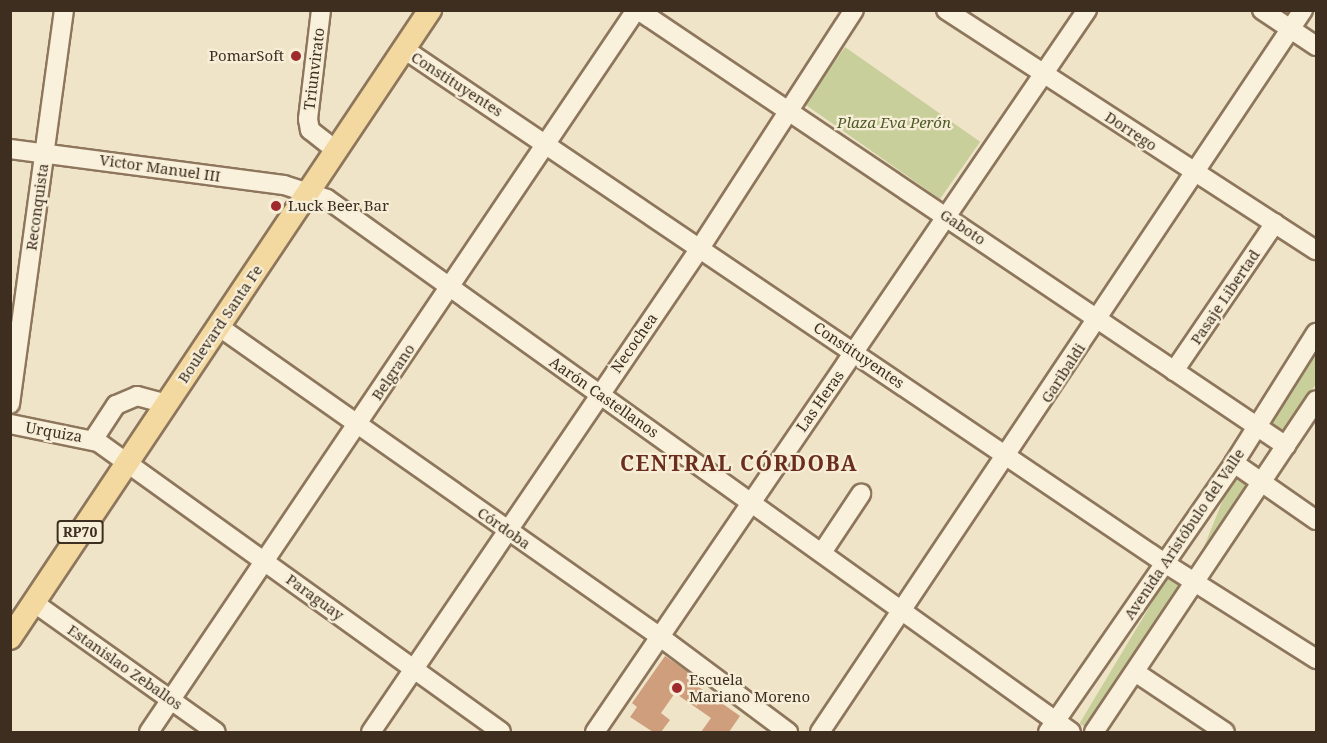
<!DOCTYPE html>
<html>
<head>
<meta charset="utf-8">
<style>
  body { margin:0 }
  #map { position:relative; width:1327px; height:743px; overflow:hidden; background:#f0e4c8; font-family:"Noto Serif",serif }
  div>[style] { position:absolute }
  .green>* { inset:0; background:#c9cf9b; transform-origin:0 0 }
  .building>* { inset:0; background:#cf9f7d }
  .roads { filter:drop-shadow(2px 0 #8d765c) drop-shadow(-2px 0 #8d765c) drop-shadow(0 2px #8d765c) drop-shadow(0 -2px #8d765c) }
  .minor>* { height:18px; margin:-9px; padding:0 9px; transform-origin:9px; border-radius:9px; background:#faf1dc }
  .major>* { height:22px; margin:-11px; padding:0 11px; transform-origin:11px; border-radius:11px; background:#f3d9a0 }
  .dots>* { width:16px; height:16px; translate:-50% -50%; box-sizing:border-box; border:3px solid #f7eed8; border-radius:50% }
  span { translate:-50% -50%; white-space:nowrap; text-align:center; line-height:1.15; -webkit-text-stroke:4.5px #f7eed8; paint-order:stroke }
  .shield-label span { padding:2px 4px; background:#f7eed8; border:2px solid; border-radius:4px; -webkit-text-stroke-width:0 }
  .shield-label { font-size:14px; color:#3d2e20; font-weight:700 }
  .poi-label { font-size:15px; color:#3d2e20 }
  .right { translate:-100% -50%; text-align:right }
  .left { translate:0 -50%; text-align:left }
  .street-label { font-size:15px; color:#3d2e20 }
  .park-label { font-size:15px; color:#4d5a26; font-style:italic }
  .district-label { font-size:21px; color:#6b2e1e; font-weight:700; letter-spacing:1.5px }
  .frame { position:absolute; inset:0; border:12px solid #3d2e20; pointer-events:none }
</style>
</head>
<body>
<div id="map">
  <div class="green">
    <div style="left:845px;top:47px;width:165px;height:70px;rotate:35deg"></div>
    <div style="clip-path:polygon(1316px 353px,1316px 384px,1279px 438px,1265px 427px)"></div>
    <div style="left:1233px;top:475px;width:18px;height:98px;rotate:22deg"></div>
    <div style="left:1168px;top:576px;width:17px;height:172px;rotate:31deg"></div>
  </div>
  <div class="building">
    <div style="clip-path:polygon(665px 656px,690px 673px,686px 678px,740px 716px,729px 732px,701px 732px,711px 718px,675px 693px,661px 713px,670px 720px,661px 732px,653px 732px,630px 717px,637px 707px,632px 703px)"></div>
  </div>
  <div class="roads">
    <div class="minor">
      <div style="left:321px;top:10px;width:110px;rotate:96.8deg"></div>
      <div style="left:308px;top:119px;width:11px;rotate:80deg"></div>
      <div style="left:310px;top:130px;width:33px;rotate:38deg"></div>
      <div style="left:638px;top:10px;width:781px;rotate:33.93deg"></div>
      <div style="left:946px;top:10px;width:441px;rotate:33deg"></div>
      <div style="left:1262px;top:10px;width:65px;rotate:33.7deg"></div>
      <div style="left:404px;top:49px;width:920px;rotate:34.05deg"></div>
      <div style="left:1166px;top:564px;width:178px;rotate:32.3deg"></div>
      <div style="left:10px;top:149px;width:276px;rotate:7.5deg"></div>
      <div style="left:284px;top:185px;width:45px;rotate:18deg"></div>
      <div style="left:327px;top:199px;width:915px;rotate:35.62deg"></div>
      <div style="left:218px;top:326px;width:539px;rotate:35.11deg"></div>
      <div style="left:659px;top:636px;width:161px;rotate:36.7deg"></div>
      <div style="left:1174px;top:371px;width:179px;rotate:-55.7deg"></div>
      <div style="left:10px;top:404px;width:398px;rotate:-82.2deg"></div>
      <div style="left:10px;top:424px;width:90px;rotate:11.6deg"></div>
      <div style="left:98px;top:442px;width:496px;rotate:35.7deg"></div>
      <div style="left:93px;top:440px;width:42px;rotate:-56.7deg"></div>
      <div style="left:116px;top:405px;width:23px;rotate:-23deg"></div>
      <div style="left:137px;top:396px;width:31px;rotate:15deg"></div>
      <div style="left:1234px;top:463px;width:100px;rotate:34.8deg"></div>
      <div style="left:823px;top:551px;width:69px;rotate:-56.3deg"></div>
      <div style="left:33px;top:602px;width:224px;rotate:35.4deg"></div>
      <div style="left:1135px;top:672px;width:108px;rotate:33.7deg"></div>
      <div style="left:149px;top:732px;width:871px;rotate:-56deg"></div>
      <div style="left:371px;top:732px;width:585px;rotate:-55.79deg"></div>
      <div style="left:700px;top:248px;width:283px;rotate:-57.1deg"></div>
      <div style="left:595px;top:732px;width:874px;rotate:-55.73deg"></div>
      <div style="left:820px;top:732px;width:869px;rotate:-56.22deg"></div>
      <div style="left:1048px;top:732px;width:327px;rotate:-55.3deg"></div>
      <div style="left:1234px;top:463px;width:154px;rotate:-57.8deg"></div>
      <div style="left:1094px;top:732px;width:399px;rotate:-56.2deg"></div>
    </div>
    <div class="major">
      <div style="left:10px;top:638px;width:756px;rotate:-56.23deg"></div>
    </div>
  </div>
  <div class="dots">
    <div style="left:296px;top:56px;background:#9e2a2b"></div>
    <div style="left:276px;top:206px;background:#9e2a2b"></div>
    <div style="left:677px;top:688px;background:#9e2a2b"></div>
  </div>
  <div class="shield-label">
    <span style="left:80px;top:532px">RP70</span>
  </div>
  <div class="poi-label">
    <span class="right" style="left:284px;top:56px">PomarSoft</span>
    <span class="left" style="left:288px;top:206px">Luck Beer Bar</span>
    <span class="left" style="left:689px;top:688px">Escuela<br>Mariano Moreno</span>
  </div>
  <div class="street-label">
    <span style="left:314px;top:69px;rotate:-83deg">Triunvirato</span>
    <span style="left:457px;top:84px;rotate:33deg">Constituyentes</span>
    <span style="left:1131px;top:131px;rotate:33deg">Dorrego</span>
    <span style="left:160px;top:168px;rotate:8deg">Victor Manuel III</span>
    <span style="left:37px;top:207px;rotate:-82deg">Reconquista</span>
    <span style="left:963px;top:227px;rotate:34deg">Gaboto</span>
    <span style="left:1225px;top:297px;rotate:-56deg">Pasaje Libertad</span>
    <span style="left:220px;top:324px;rotate:-56deg">Boulevard Santa Fe</span>
    <span style="left:634px;top:343px;rotate:-55deg">Necochea</span>
    <span style="left:859px;top:355px;rotate:34deg">Constituyentes</span>
    <span style="left:393px;top:372px;rotate:-56deg">Belgrano</span>
    <span style="left:1063px;top:373px;rotate:-57deg">Garibaldi</span>
    <span style="left:604px;top:397px;rotate:35deg">Aarón Castellanos</span>
    <span style="left:820px;top:401px;rotate:-55deg">Las Heras</span>
    <span style="left:54px;top:432px;rotate:10deg">Urquiza</span>
    <span style="left:504px;top:528px;rotate:35deg">Córdoba</span>
    <span style="left:1184px;top:534px;rotate:-56deg">Avenida Aristóbulo del Valle</span>
    <span style="left:315px;top:597px;rotate:36deg">Paraguay</span>
    <span style="left:125px;top:667px;rotate:35deg">Estanislao Zeballos</span>
  </div>
  <div class="park-label">
    <span style="left:894px;top:123px">Plaza Eva Perón</span>
  </div>
  <div class="district-label">
    <span style="left:739px;top:463px">CENTRAL CÓRDOBA</span>
  </div>
  <div class="frame"></div>
</div>
</body>
</html>
